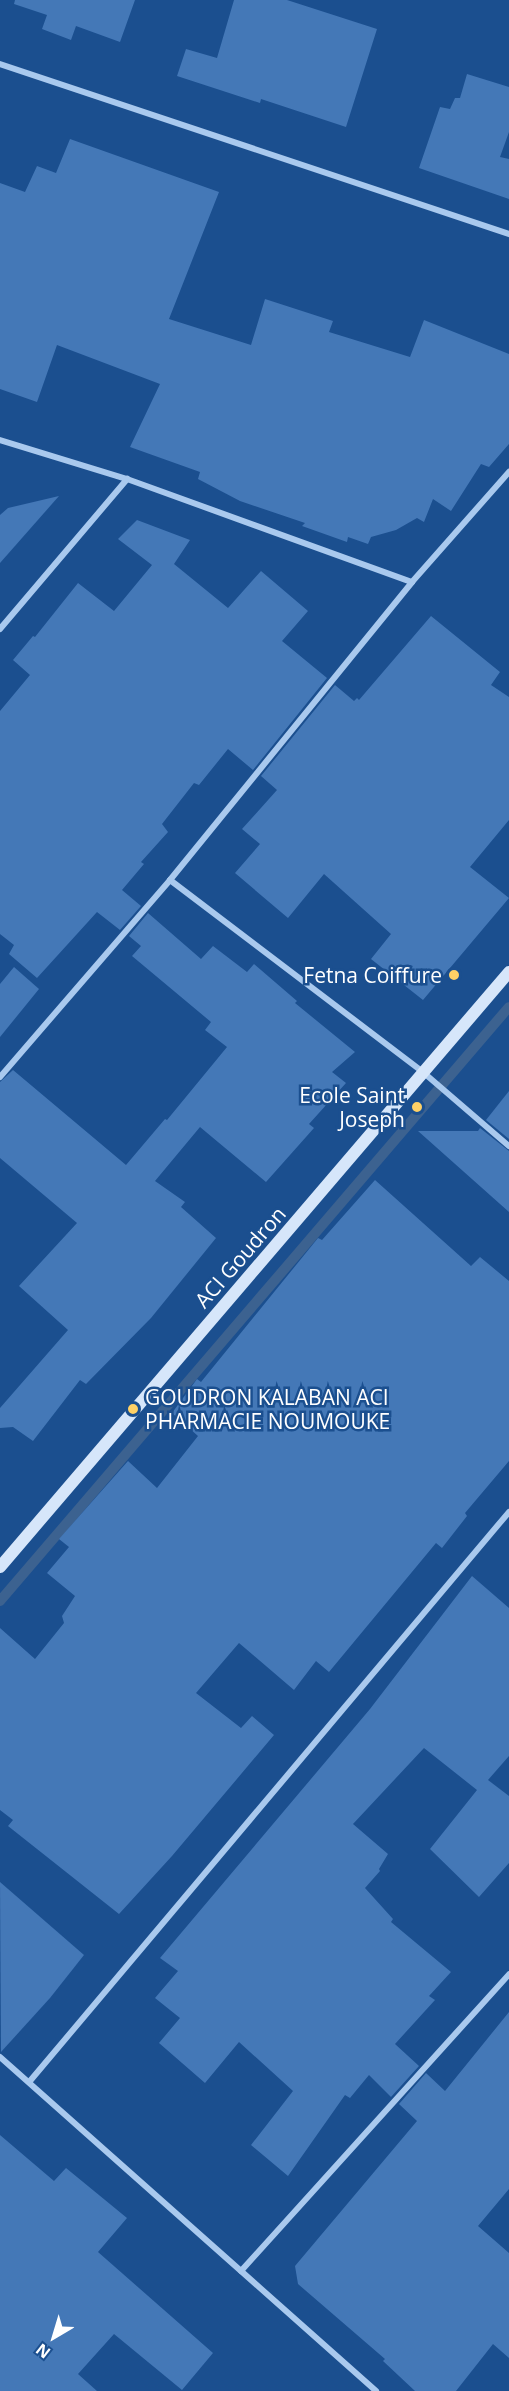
<!DOCTYPE html>
<html>
<head>
<meta charset="utf-8">
<style>
  body { margin:0 }
  #map { position:relative; width:509px; height:2391px; overflow:hidden; background:#1b4f8f; font-family:"Open Sans",sans-serif }
  div>[style] { position:absolute }
  .stream>* { height:10px; margin:-5px; padding:0 5px; transform-origin:5px; border-radius:5px; background:#3c6290 }
  .building>* { inset:0; background:#4478b7 }
  .street>* { height:6px; margin:-3px; padding:0 3px; transform-origin:3px; border-radius:3px; background:#a9c9ee }
  .secondary>* { height:12px; margin:-6px; padding:0 6px; transform-origin:6px; border-radius:6px; background:#d6e6fa }
  .dots>* { width:16px; height:16px; translate:-50% -50%; box-sizing:border-box; border:3px solid #1b4f8f; border-radius:50% }
  span { translate:-50% -50%; white-space:nowrap; text-align:center; line-height:1.15; -webkit-text-stroke:5px #1b4f8f; paint-order:stroke }
  .poi-label { font-size:21px; color:#fff }
  .right { translate:-100% -50%; text-align:right }
  .left { translate:0 -50%; text-align:left }
  .street-label { font-size:21px; color:#fff }
  .north { position:absolute; left:24px; top:2307px; width:60px; height:60px; -webkit-text-stroke:4px #1b4f8f; paint-order:stroke; rotate:218deg; font-size:16px; font-weight:700; line-height:24px; text-align:center; color:#fff }
  .north::after { content:''; display:block; margin:auto; width:21px; height:27px; background:#fff; clip-path:polygon(50% 0,100% 100%,50% 72%,0 100%) }
</style>
</head>
<body>
<div id="map">
  <div class="stream">
    <div style="left:0;top:1601px;width:782px;rotate:-49.41deg"></div>
  </div>
  <div class="building">
    <div style="clip-path:polygon(15px 0,135px 0,120px 42px,76px 26px,71px 40px,42px 29px,47px 15px,14px 4px)"></div>
    <div style="clip-path:polygon(234px 0,287px 0,377px 29px,346px 127px,261px 99px,260px 103px,177px 76px,186px 49px,217px 58px)"></div>
    <div style="clip-path:polygon(467px 74px,509px 87px,509px 132px,500px 157px,509px 159px,509px 199px,419px 168px,440px 107px,450px 109px,455px 98px,460px 98px)"></div>
    <div style="clip-path:polygon(70px 139px,219px 192px,169px 319px,251px 345px,265px 299px,333px 321px,329px 332px,410px 357px,424px 320px,509px 354px,509px 444px,489px 467px,481px 464px,451px 511px,433px 499px,424px 522px,417px 518px,396px 530px,371px 537px,368px 544px,348px 537px,347px 542px,302px 526px,305px 523px,240px 501px,198px 479px,200px 472px,130px 447px,160px 384px,57px 345px,37px 402px,0 389px,0 183px,25px 192px,37px 166px,56px 173px)"></div>
    <div style="clip-path:polygon(59px 496px,0 563px,0 515px,8px 508px)"></div>
    <div style="clip-path:polygon(137px 520px,190px 540px,174px 564px,228px 608px,261px 571px,308px 611px,282px 641px,327px 678px,253px 770px,228px 749px,199px 785px,194px 783px,162px 824px,168px 832px,141px 862px,144px 864px,122px 890px,141px 906px,120px 930px,97px 912px,37px 978px,9px 954px,14px 945px,0 934px,0 711px,30px 675px,13px 660px,33px 636px,35px 637px,78px 583px,114px 611px,152px 565px,118px 539px)"></div>
    <div style="clip-path:polygon(431px 616px,500px 672px,491px 685px,509px 697px,509px 820px,470px 867px,509px 898px,423px 1000px,371px 959px,391px 934px,324px 874px,288px 918px,235px 873px,260px 844px,242px 829px,277px 790px,261px 776px,335px 685px,354px 701px,357px 698px,359px 700px)"></div>
    <div style="clip-path:polygon(148px 913px,201px 959px,213px 946px,247px 972px,254px 964px,297px 1001px,295px 1003px,355px 1052px,332px 1072px,346px 1083px,309px 1124px,314px 1128px,266px 1182px,200px 1127px,155px 1181px,185px 1202px,181px 1207px,216px 1238px,151px 1318px,86px 1384px,80px 1380px,33px 1441px,13px 1427px,0 1428px,0 1408px,68px 1330px,19px 1286px,77px 1223px,0 1158px,0 1082px,13px 1070px,126px 1165px,165px 1119px,167px 1120px,227px 1047px,205px 1030px,211px 1022px,132px 956px,141px 946px,129px 936px)"></div>
    <div style="clip-path:polygon(14px 967px,39px 989px,0 1037px,0 984px)"></div>
    <div style="clip-path:polygon(509px 1091px,509px 1139px,486px 1120px)"></div>
    <div style="clip-path:polygon(480px 1128px,509px 1151px,509px 1212px,418px 1131px,478px 1131px)"></div>
    <div style="clip-path:polygon(375px 1180px,471px 1266px,480px 1257px,509px 1281px,509px 1461px,465px 1513px,467px 1516px,442px 1548px,436px 1543px,329px 1672px,316px 1661px,294px 1690px,239px 1643px,196px 1693px,241px 1728px,252px 1716px,274px 1735px,172px 1856px,119px 1914px,8px 1826px,13px 1820px,0 1810px,0 1628px,35px 1659px,64px 1623px,62px 1616px,75px 1596px,47px 1573px,69px 1547px,59px 1539px,128px 1461px,157px 1488px,198px 1436px,172px 1413px,197px 1379px,201px 1382px,318px 1238px,322px 1240px)"></div>
    <div style="clip-path:polygon(472px 1576px,509px 1608px,509px 1756px,488px 1780px,509px 1796px,509px 1863px,479px 1897px,430px 1849px,477px 1790px,424px 1748px,353px 1824px,388px 1854px,379px 1869px,380px 1871px,365px 1888px,393px 1919px,391px 1922px,451px 1972px,429px 1996px,435px 2000px,395px 2044px,419px 2066px,391px 2097px,369px 2075px,350px 2098px,345px 2095px,288px 2176px,251px 2145px,293px 2091px,239px 2042px,205px 2083px,159px 2043px,180px 2018px,155px 1998px,178px 1971px,160px 1958px,370px 1709px)"></div>
    <div style="clip-path:polygon(0 1882px,84px 1955px,50px 1998px,1px 2052px)"></div>
    <div style="clip-path:polygon(509px 2012px,509px 2189px,478px 2226px,509px 2253px,509px 2358px,493px 2344px,456px 2391px,415px 2391px,383px 2361px,385px 2359px,298px 2284px,295px 2266px,417px 2121px,399px 2104px,426px 2073px,445px 2091px)"></div>
    <div style="clip-path:polygon(0 2135px,54px 2181px,66px 2168px,127px 2218px,98px 2252px,213px 2353px,182px 2390px,114px 2334px,78px 2374px,97px 2391px,0 2391px)"></div>
  </div>
  <div class="street">
    <div style="left:0;top:64px;width:537px;rotate:18.47deg"></div>
    <div style="left:0;top:440px;width:133px;rotate:17.1deg"></div>
    <div style="left:127px;top:479px;width:303px;rotate:19.9deg"></div>
    <div style="left:0;top:629px;width:197px;rotate:-49.7deg"></div>
    <div style="left:170px;top:880px;width:319px;rotate:37.2deg"></div>
    <div style="left:424px;top:1073px;width:112px;rotate:40.7deg"></div>
    <div style="left:0;top:1077px;width:260px;rotate:-49.2deg"></div>
    <div style="left:170px;top:880px;width:384px;rotate:-50.9deg"></div>
    <div style="left:412px;top:582px;width:147px;rotate:-48.6deg"></div>
    <div style="left:0;top:2057px;width:503px;rotate:41.61deg"></div>
    <div style="left:30px;top:2081px;width:744px;rotate:-49.91deg"></div>
    <div style="left:241px;top:2271px;width:400px;rotate:-47.9deg"></div>
  </div>
  <div class="secondary">
    <div style="left:0;top:1567px;width:783px;rotate:-49.45deg"></div>
  </div>
  <div class="dots">
    <div style="left:454px;top:975px;background:#ffd166"></div>
    <div style="left:417px;top:1107px;background:#ffd166"></div>
    <div style="left:133px;top:1409px;background:#ffd166"></div>
  </div>
  <div class="poi-label">
    <span class="right" style="left:442px;top:975px">Fetna Coiffure</span>
    <span class="right" style="left:405px;top:1107px">Ecole Saint<br>Joseph</span>
    <span class="left" style="left:145px;top:1409px">GOUDRON KALABAN ACI<br>PHARMACIE NOUMOUKE</span>
  </div>
  <div class="street-label">
    <span style="left:240px;top:1257px;rotate:-49deg">ACI Goudron</span>
  </div>
  <div class="north">N</div>
</div>
</body>
</html>
